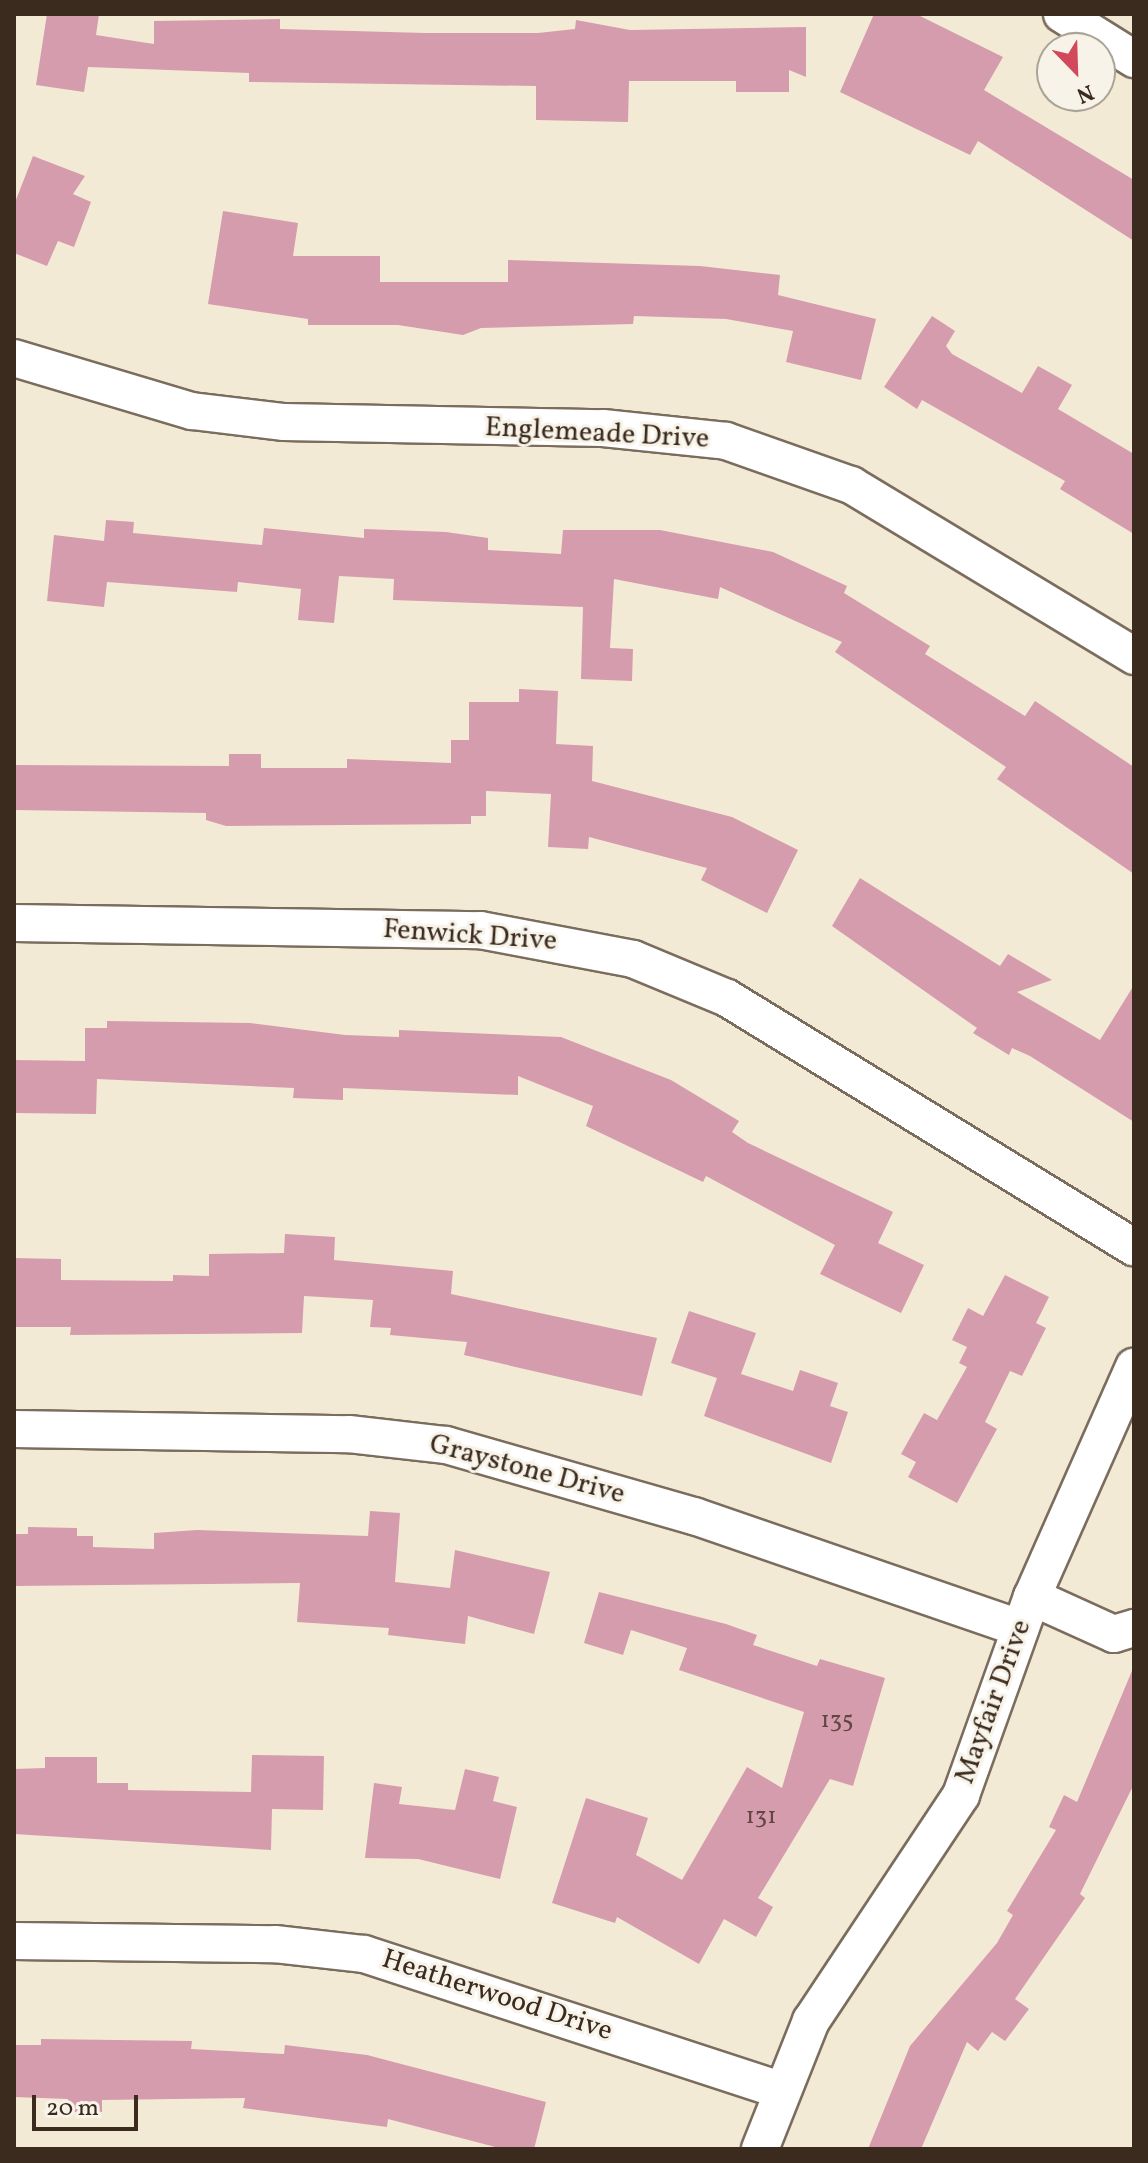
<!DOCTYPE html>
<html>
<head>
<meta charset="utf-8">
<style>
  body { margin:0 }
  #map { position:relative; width:1148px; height:2163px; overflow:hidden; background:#f3ead5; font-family:Vollkorn,serif }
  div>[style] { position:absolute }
  .building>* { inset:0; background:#d59cad }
  .roads { filter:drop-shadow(2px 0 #7b6d5e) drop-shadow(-2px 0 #7b6d5e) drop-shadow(0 2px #7b6d5e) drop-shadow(0 -2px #7b6d5e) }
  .minor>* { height:36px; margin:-18px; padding:0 18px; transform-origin:18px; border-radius:18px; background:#fff }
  span { translate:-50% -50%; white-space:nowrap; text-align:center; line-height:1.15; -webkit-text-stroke:6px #f7f3e8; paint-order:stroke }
  .number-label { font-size:24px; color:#624642 }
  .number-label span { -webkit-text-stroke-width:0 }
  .street-label { font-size:28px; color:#3b2a1e }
  .frame { position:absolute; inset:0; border:16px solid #3b2a1e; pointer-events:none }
  .north { position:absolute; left:1036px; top:32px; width:80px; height:80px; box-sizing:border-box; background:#f7f3e8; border:2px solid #aca397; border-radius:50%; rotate:157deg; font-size:22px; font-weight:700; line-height:32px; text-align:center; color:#3b2a1e }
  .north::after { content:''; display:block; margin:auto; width:28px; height:36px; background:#d1495b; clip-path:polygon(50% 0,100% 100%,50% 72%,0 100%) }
  .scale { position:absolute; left:32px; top:2095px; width:106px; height:36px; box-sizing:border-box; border:4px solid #3b2a1e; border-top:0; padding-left:10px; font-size:24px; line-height:28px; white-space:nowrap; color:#3b2a1e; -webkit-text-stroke:6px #f7f3e8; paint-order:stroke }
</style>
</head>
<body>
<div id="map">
  <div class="building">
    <div style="clip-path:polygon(47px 14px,99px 14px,96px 35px,154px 44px,154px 21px,280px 19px,280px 29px,425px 33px,538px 33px,575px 29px,576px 20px,630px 30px,806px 27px,806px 77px,789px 70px,789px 92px,736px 92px,736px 81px,629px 81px,628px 122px,536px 120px,536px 86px,249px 82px,249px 73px,88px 67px,84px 92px,36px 85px)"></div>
    <div style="clip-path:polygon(874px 14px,916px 14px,1003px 57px,984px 90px,1134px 180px,1134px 241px,978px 141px,970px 155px,840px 92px)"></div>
    <div style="clip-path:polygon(33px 156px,85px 176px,73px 194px,91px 202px,74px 247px,58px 241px,47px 266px,14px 253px,14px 205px)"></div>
    <div style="clip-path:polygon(223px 211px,298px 223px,293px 256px,380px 256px,380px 282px,508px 282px,508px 260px,700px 266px,780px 275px,778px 295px,876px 319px,861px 380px,786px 362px,793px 331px,726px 319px,634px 316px,633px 324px,481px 328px,463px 335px,398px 325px,308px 325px,308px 319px,208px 304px)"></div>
    <div style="clip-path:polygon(932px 316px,955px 331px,946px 346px,952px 354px,1022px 393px,1038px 366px,1072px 385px,1058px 409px,1134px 454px,1134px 534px,1060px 489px,1065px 481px,922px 400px,917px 409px,884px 387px)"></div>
    <div style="clip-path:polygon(106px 520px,134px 522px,133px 533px,262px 545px,264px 528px,364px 538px,364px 529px,446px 532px,488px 538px,488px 550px,561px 554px,563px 530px,660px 530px,773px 552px,847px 586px,844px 593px,930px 646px,925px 654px,1025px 716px,1035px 701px,1134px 767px,1134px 874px,997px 779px,1006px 767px,835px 652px,842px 642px,720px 587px,718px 599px,614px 579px,610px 648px,633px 649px,632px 681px,581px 679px,583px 607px,393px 600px,394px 579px,339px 576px,334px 623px,298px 620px,301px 589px,238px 582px,237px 592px,107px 582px,104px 607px,47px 601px,54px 535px,104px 541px)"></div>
    <div style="clip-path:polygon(519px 689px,558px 691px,556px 744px,593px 746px,592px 781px,732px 817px,798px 850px,767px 913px,701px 880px,707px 868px,589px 837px,588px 849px,548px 847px,551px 794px,486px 791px,486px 816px,471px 816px,471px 824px,226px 826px,206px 820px,206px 813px,14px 810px,14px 765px,229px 766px,229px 754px,261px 754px,261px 768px,347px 768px,347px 759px,451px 763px,451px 740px,469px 740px,469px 702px,519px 702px)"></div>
    <div style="clip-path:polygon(860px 878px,1000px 966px,1008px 954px,1052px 980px,1017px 992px,1100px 1040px,1134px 985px,1134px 1122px,1030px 1056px,1012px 1048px,1009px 1055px,973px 1033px,977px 1028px,832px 926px)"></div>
    <div style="clip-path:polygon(107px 1021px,250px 1023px,345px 1035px,399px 1037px,399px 1030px,561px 1037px,671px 1080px,739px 1121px,732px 1132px,748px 1143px,893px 1212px,878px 1243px,924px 1265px,901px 1313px,820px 1274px,835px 1245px,706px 1176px,703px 1182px,586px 1126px,593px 1106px,518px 1076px,518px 1095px,343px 1088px,343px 1100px,293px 1098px,294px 1088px,97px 1079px,96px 1114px,14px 1113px,14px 1060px,85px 1061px,85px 1028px,107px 1028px)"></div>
    <div style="clip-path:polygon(285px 1234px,335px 1237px,334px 1260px,453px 1271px,451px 1294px,657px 1338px,642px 1396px,464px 1355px,467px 1342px,390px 1335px,391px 1328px,370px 1327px,373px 1300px,304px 1296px,302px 1333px,70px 1335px,71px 1327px,14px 1327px,14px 1258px,61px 1259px,61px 1280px,173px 1281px,173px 1275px,209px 1276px,209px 1254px,284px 1253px)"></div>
    <div style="clip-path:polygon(1005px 1275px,1049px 1297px,1036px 1323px,1046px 1328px,1022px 1376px,1010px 1371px,985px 1422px,997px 1429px,957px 1503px,908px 1477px,916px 1462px,901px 1454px,924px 1413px,937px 1420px,967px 1367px,959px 1363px,967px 1347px,952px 1340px,968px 1308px,983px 1316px)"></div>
    <div style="clip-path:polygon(689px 1311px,756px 1333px,741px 1374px,793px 1391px,800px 1370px,838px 1383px,830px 1406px,848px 1412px,831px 1463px,704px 1416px,717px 1378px,671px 1363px)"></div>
    <div style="clip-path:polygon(370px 1511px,400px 1513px,395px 1582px,450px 1588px,455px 1550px,550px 1572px,534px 1634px,468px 1616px,465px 1644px,388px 1635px,389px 1628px,297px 1622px,300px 1583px,14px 1586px,14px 1534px,28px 1534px,28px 1527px,77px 1528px,77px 1536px,93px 1536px,93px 1547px,154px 1549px,154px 1533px,197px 1530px,368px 1536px)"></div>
    <div style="clip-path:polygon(599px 1592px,726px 1624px,757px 1635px,753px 1645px,817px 1666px,820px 1659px,885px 1678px,853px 1786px,830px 1779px,758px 1898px,773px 1907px,756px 1937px,724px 1919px,699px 1964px,617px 1917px,615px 1923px,552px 1903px,586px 1798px,648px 1818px,636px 1855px,682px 1880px,747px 1767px,782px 1788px,804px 1712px,679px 1670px,687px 1648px,631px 1630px,623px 1655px,584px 1643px)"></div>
    <div style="clip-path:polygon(1134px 1666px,1134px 1784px,1080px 1894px,1085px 1898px,1015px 1999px,1029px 2009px,1005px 2041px,992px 2032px,978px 2051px,967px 2042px,921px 2149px,868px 2149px,910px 2046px,997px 1943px,1013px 1915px,1007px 1911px,1056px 1830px,1049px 1827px,1064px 1795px,1077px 1802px)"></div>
    <div style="clip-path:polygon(252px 1755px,324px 1756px,323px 1810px,272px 1809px,271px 1850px,14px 1834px,14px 1769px,45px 1768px,45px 1757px,97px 1757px,97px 1783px,128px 1783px,128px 1790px,251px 1792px)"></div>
    <div style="clip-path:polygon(465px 1769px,499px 1777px,493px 1801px,517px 1807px,500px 1879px,418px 1859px,365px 1858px,374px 1783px,402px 1787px,399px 1804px,455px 1810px)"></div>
    <div style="clip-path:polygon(41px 2039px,192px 2041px,191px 2049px,284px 2054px,285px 2045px,367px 2055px,546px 2102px,534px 2149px,503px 2149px,388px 2119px,387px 2127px,243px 2108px,245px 2098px,102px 2100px,102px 2112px,67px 2112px,68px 2099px,14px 2097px,14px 2045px,41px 2045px)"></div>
  </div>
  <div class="roads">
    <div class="minor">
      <div style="left:1062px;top:14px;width:85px;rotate:32deg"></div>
      <div style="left:14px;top:358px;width:186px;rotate:16.6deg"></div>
      <div style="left:192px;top:411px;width:93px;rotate:6.8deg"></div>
      <div style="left:284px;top:422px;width:319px;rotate:1.1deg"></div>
      <div style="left:603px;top:428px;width:124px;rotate:6deg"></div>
      <div style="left:726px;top:441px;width:133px;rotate:19.4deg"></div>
      <div style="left:851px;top:485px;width:331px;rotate:31.1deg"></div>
      <div style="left:14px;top:923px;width:466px;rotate:0.9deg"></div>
      <div style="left:480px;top:930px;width:156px;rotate:10.7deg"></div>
      <div style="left:633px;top:959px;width:102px;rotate:22.5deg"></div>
      <div style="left:727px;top:998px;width:477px;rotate:31.5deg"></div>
      <div style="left:14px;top:1429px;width:335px;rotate:0.9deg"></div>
      <div style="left:349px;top:1434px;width:98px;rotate:6.5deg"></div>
      <div style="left:446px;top:1445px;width:258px;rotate:16deg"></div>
      <div style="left:694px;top:1516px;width:345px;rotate:19deg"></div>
      <div style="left:1032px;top:1597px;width:90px;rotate:24.3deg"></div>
      <div style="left:1114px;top:1634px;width:21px;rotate:-17deg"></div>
      <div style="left:14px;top:1941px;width:261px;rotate:0.7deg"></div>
      <div style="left:275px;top:1944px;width:90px;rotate:6.4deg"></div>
      <div style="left:364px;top:1954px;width:438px;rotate:18.1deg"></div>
      <div style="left:760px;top:2149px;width:138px;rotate:-68.3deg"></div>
      <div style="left:811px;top:2021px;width:271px;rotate:-56.4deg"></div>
      <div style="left:961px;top:1795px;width:210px;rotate:-70.3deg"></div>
      <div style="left:1032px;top:1597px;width:252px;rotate:-66.1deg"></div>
    </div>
  </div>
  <div class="number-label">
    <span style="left:837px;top:1722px">135</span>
    <span style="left:761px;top:1818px">131</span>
  </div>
  <div class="street-label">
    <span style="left:597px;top:434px;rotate:3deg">Englemeade Drive</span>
    <span style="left:470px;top:936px;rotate:4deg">Fenwick Drive</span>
    <span style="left:527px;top:1470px;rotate:15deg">Graystone Drive</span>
    <span style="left:994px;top:1702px;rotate:-70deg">Mayfair Drive</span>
    <span style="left:497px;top:1996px;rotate:18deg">Heatherwood Drive</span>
  </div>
  <div class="frame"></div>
  <div class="north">N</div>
  <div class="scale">20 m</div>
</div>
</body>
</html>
